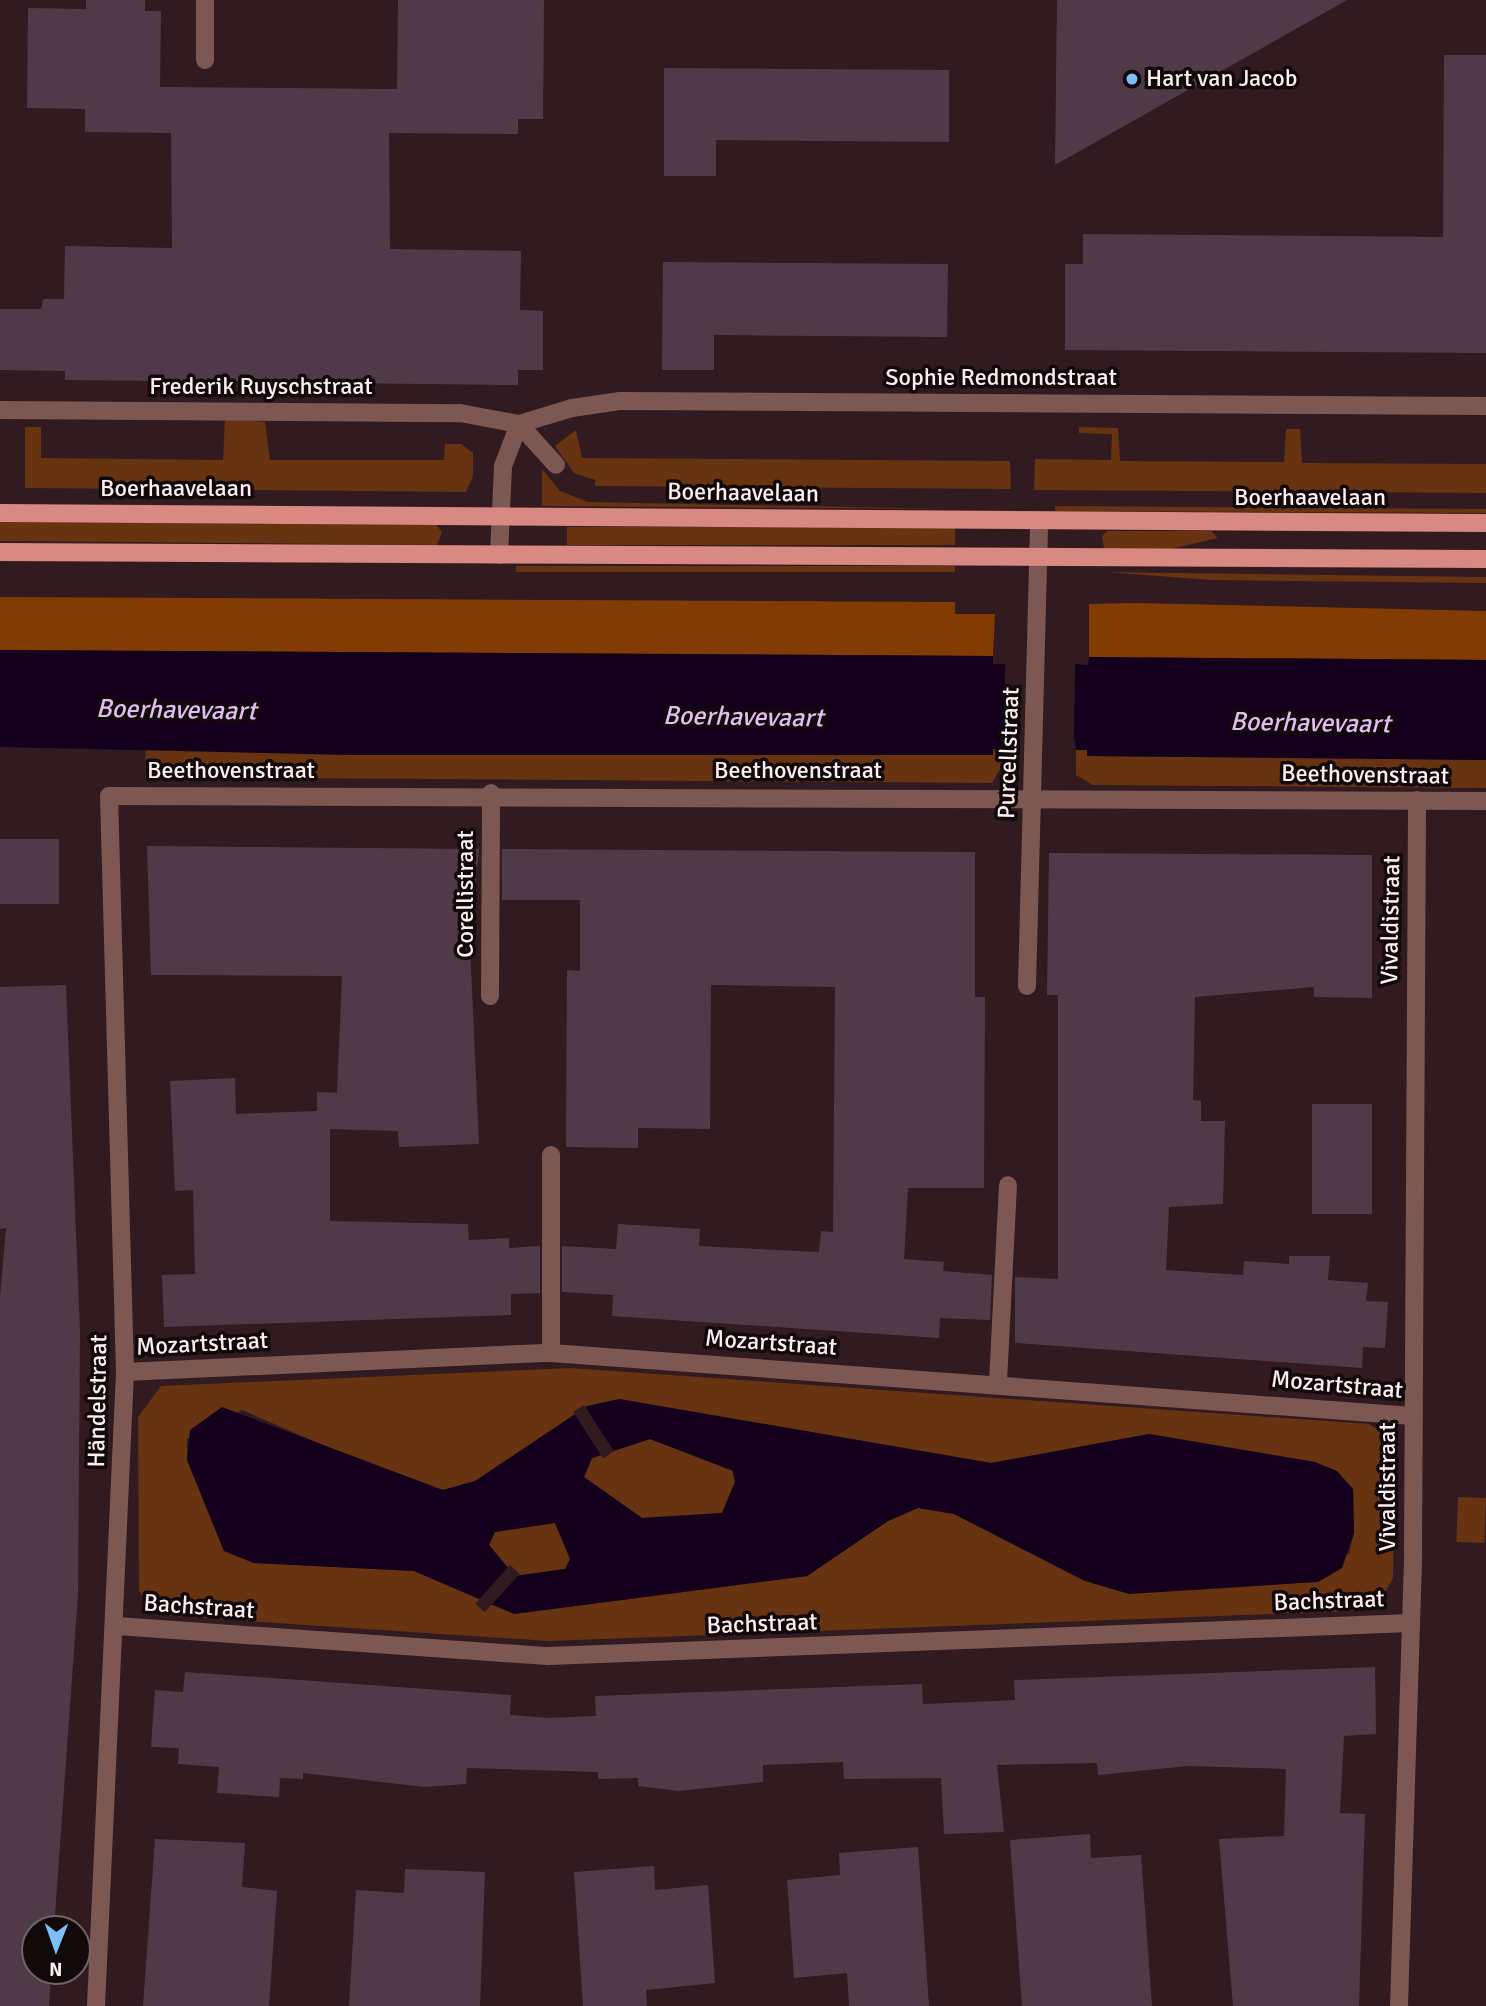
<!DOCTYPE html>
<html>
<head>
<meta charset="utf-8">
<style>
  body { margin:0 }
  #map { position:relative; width:1486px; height:2006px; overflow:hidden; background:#311b21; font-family:Signika,sans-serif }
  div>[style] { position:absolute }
  .green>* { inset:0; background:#673311; transform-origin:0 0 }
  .forest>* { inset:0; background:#823b03 }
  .water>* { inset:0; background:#14001d }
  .pier>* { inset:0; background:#311b21; transform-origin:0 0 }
  .building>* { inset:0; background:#4f3b48; transform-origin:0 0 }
  .minor>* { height:18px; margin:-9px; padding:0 9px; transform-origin:9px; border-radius:9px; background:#7d5752 }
  .major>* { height:18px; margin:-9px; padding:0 9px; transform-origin:9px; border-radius:9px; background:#d88981 }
  .dots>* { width:19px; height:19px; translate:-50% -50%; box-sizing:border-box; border:4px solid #12090b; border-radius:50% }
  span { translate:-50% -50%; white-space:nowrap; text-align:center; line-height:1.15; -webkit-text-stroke:7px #12090b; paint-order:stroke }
  .poi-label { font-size:24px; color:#fdeef1 }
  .left { translate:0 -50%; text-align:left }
  .street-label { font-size:24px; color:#fdeef1 }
  .water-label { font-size:26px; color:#e3bcf3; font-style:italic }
  .north { position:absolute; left:21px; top:1915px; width:70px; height:70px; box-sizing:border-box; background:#12090b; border:2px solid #706567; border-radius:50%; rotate:181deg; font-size:19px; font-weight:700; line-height:28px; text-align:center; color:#fdeef1 }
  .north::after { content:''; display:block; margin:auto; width:24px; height:32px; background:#7bbef8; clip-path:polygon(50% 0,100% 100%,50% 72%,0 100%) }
</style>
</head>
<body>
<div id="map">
  <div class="green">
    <div style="clip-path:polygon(225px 418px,265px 422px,270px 460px,444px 460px,445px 444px,461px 444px,473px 453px,473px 476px,466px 492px,25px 488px,25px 427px,41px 427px,41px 458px,223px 460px)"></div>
    <div style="clip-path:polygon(1079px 427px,1118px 428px,1120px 461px,1284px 462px,1286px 429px,1300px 429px,1302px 463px,1486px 464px,1486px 493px,1034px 490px,1035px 459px,1111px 460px,1112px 434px,1079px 433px)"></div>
    <div style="clip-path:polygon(576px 430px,582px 458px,1010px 461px,1011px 489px,595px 486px,595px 480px,574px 473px,555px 446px)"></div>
    <div style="clip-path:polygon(542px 469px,560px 491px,588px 502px,949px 509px,542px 506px)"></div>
    <div style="clip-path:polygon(1055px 506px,1486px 509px,1486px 513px,1055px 511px)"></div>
    <div style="clip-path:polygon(0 522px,436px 525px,442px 532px,437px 545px,0 541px)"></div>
    <div style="left:567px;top:527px;width:388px;height:18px"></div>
    <div style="clip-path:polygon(1108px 531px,1211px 531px,1218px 538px,1167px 550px,1104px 549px,1102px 536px)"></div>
    <div style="left:516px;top:566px;width:439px;height:6px"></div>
    <div style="clip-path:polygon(1105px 572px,1486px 577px,1486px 583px,1211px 580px)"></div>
    <div style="clip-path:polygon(146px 748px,350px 755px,993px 755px,992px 749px,1005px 748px,1006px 759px,992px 783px,145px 777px)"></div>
    <div style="clip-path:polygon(1076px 750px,1088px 750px,1088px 756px,1486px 760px,1486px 788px,1093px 785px,1076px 775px)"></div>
    <div style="clip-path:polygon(evenodd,570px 1368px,1369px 1424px,1387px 1435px,1395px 1450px,1393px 1578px,1379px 1604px,1353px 1611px,549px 1641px,171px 1616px,151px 1607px,139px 1591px,138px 1417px,161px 1386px,570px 1368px,619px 1399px,991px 1463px,1149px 1434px,1315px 1462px,1353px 1489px,1354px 1533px,1349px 1554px,1085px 1581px,954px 1514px,918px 1508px,888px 1521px,807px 1576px,514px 1614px,414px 1571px,254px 1563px,224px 1551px,187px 1460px,187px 1439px,242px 1410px,416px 1485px,443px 1490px,475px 1481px,619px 1399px)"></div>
    <div style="clip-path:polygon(650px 1439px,732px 1470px,735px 1482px,722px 1513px,642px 1518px,584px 1477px,592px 1458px)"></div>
    <div style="left:1458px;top:1497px;width:28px;height:45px;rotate:2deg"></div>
    <div style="clip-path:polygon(555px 1523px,570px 1559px,565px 1569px,514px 1576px,489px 1545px,495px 1532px)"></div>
  </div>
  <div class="forest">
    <div style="clip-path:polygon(0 597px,955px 602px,955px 614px,995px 614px,993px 656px,0 650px)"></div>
    <div style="clip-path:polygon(1135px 603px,1486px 611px,1486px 660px,1089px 657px,1089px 604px)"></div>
  </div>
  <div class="water">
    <div style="clip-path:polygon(0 650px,993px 656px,993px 664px,1005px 664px,1006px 676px,1075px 677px,1075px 664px,1088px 665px,1089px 657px,1486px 660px,1486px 760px,1087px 756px,1087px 750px,1076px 750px,1074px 737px,1006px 736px,1005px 748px,993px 749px,993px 755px,350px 755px,0 747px)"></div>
    <div style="clip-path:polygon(evenodd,619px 1399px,991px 1463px,1149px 1434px,1315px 1462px,1337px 1471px,1353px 1489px,1354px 1533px,1342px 1568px,1318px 1582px,1129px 1594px,1085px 1581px,954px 1514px,918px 1508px,888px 1521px,807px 1576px,514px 1614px,414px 1571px,254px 1563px,224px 1551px,187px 1460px,190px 1430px,222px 1407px,443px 1490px,475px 1481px,587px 1406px,619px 1399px,650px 1439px,733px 1471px,735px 1482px,722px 1513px,642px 1518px,584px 1477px,592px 1458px,650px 1439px,619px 1399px,555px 1523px,570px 1559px,565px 1569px,515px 1576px,489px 1545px,495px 1532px,555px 1523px)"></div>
  </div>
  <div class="pier">
    <div style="left:1005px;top:670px;width:70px;height:72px;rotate:1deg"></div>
    <div style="left:584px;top:1405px;width:55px;height:13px;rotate:57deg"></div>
    <div style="left:510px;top:1565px;width:13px;height:52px;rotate:42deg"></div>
  </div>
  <div class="building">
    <div style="clip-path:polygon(86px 0,145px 0,145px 11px,161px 11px,160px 87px,397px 89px,398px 0,544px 0,543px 119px,518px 119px,518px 134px,389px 133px,390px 249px,521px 251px,520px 310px,543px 311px,543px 370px,518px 370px,518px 385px,65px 380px,65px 371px,0 370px,0 309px,41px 309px,43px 299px,64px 299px,65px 246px,172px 248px,171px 133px,85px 132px,85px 109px,27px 108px,28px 8px,86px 9px)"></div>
    <div style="clip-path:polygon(1057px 0,1347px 0,1055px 165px)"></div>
    <div style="clip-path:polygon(1444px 55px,1486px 55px,1486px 353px,1065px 350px,1065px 264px,1083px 264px,1083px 234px,1443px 237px)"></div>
    <div style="clip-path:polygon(664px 68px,949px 70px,949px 142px,716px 140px,716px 176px,664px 176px)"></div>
    <div style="clip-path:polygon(663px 262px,948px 264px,947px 337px,714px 335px,714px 370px,662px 370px)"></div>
    <div style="left:0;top:839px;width:59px;height:65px"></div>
    <div style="clip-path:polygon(147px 846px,479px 849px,470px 946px,479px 1144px,399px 1147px,398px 1131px,330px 1129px,330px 1221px,468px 1224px,469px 1240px,509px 1238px,509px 1248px,540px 1246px,540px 1293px,511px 1294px,511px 1315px,164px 1327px,162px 1275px,195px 1274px,193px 1190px,175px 1191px,170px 1081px,235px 1078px,236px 1114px,317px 1111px,317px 1092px,337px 1093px,342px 976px,151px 975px)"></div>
    <div style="clip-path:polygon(502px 849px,975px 852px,975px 997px,985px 997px,984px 1188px,908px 1188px,904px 1259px,944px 1262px,943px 1271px,992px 1275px,990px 1320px,940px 1318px,939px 1338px,612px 1316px,613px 1295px,562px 1292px,562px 1246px,616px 1249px,618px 1224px,700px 1229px,699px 1246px,819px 1252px,821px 1231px,833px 1232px,835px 987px,711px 985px,710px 1129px,638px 1128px,638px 1148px,566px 1147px,567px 970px,580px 971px,580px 900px,502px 900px)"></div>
    <div style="clip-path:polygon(1049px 853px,1372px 855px,1372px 998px,1314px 997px,1314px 987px,1195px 997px,1193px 1100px,1201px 1101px,1201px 1121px,1225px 1121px,1223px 1204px,1169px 1207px,1166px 1270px,1243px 1275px,1244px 1261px,1289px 1264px,1289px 1256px,1330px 1256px,1328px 1280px,1368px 1283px,1366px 1301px,1388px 1302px,1385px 1348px,1363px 1347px,1362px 1368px,1015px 1343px,1015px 1277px,1058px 1279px,1058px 995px,1047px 995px)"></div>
    <div style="clip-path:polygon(66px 985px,80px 1332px,78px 1595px,54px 1929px,35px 1929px,35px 1971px,51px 1971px,49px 2006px,0 2006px,0 1297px,6px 1228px,0 1229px,0 987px)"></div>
    <div style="left:1312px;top:1104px;width:60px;height:110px"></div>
    <div style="clip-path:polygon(1375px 1667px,1376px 1734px,1344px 1736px,1340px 1813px,1365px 1814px,1359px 2006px,1233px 2006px,1219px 1839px,1284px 1836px,1286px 1769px,1188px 1766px,1098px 1775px,1097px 1763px,997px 1765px,1004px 1832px,944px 1834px,941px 1778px,844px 1779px,843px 1762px,763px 1765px,763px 1782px,678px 1791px,638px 1786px,638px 1778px,598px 1779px,598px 1772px,467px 1768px,466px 1784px,425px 1787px,303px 1773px,303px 1779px,280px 1778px,279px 1797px,217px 1793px,219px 1767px,178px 1764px,179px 1748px,151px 1747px,155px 1690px,183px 1692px,185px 1672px,511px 1695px,510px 1715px,549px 1718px,596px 1716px,595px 1696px,922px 1684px,923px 1704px,972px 1702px,1015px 1700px,1014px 1680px)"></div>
    <div style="clip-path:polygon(1090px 1834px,1091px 1858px,1141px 1855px,1152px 2006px,1022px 2006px,1010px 1840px)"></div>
    <div style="clip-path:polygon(155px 1839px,245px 1843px,242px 1887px,277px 1891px,269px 2006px,143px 2006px)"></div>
    <div style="clip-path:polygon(918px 1847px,929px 2006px,849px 2006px,847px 1973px,794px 1978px,787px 1880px,840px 1875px,839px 1853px)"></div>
    <div style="clip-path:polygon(654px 1866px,655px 1890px,708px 1885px,715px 1983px,646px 1990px,647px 2006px,583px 2006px,574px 1872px)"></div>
    <div style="clip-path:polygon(405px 1869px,485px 1872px,480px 2006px,349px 2006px,356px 1890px,404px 1893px)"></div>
  </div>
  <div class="minor">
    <div style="left:205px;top:0;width:60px;rotate:90deg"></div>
    <div style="left:0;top:410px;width:460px;rotate:0.4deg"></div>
    <div style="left:460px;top:413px;width:60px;rotate:10.6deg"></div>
    <div style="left:519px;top:424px;width:55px;rotate:47.9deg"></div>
    <div style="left:499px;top:555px;width:89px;rotate:-87.4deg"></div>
    <div style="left:503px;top:466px;width:45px;rotate:-69.1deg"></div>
    <div style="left:519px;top:424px;width:55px;rotate:-16.8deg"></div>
    <div style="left:572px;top:408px;width:49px;rotate:-8.3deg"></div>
    <div style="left:620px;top:401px;width:866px;rotate:0.33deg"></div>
    <div style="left:1027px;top:986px;width:465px;rotate:-88.5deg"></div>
    <div style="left:490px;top:996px;width:203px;rotate:-89.7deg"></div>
    <div style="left:551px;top:1155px;width:198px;rotate:90deg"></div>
    <div style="left:125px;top:1372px;width:426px;rotate:-2.6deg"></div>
    <div style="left:551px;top:1353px;width:864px;rotate:4.18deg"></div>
    <div style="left:998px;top:1382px;width:197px;rotate:-87.1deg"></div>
    <div style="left:117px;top:1626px;width:432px;rotate:4deg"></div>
    <div style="left:548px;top:1656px;width:863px;rotate:-2.19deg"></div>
    <div style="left:96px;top:2006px;width:635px;rotate:-87.38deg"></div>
    <div style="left:125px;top:1372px;width:576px;rotate:-91.59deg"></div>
    <div style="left:109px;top:796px;width:1377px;rotate:0.21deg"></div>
    <div style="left:1399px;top:2006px;width:455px;rotate:-88.2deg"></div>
    <div style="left:1413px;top:1551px;width:751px;rotate:-89.69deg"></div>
  </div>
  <div class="major">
    <div style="left:0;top:513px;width:1486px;rotate:0.39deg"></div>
    <div style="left:0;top:552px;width:1486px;rotate:0.27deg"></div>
  </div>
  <div class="dots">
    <div style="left:1132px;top:79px;background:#7bbef8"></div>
  </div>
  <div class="poi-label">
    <span class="left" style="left:1146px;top:79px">Hart van Jacob</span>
  </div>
  <div class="street-label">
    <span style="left:1001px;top:378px">Sophie Redmondstraat</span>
    <span style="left:261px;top:387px">Frederik Ruyschstraat</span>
    <span style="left:176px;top:489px">Boerhaavelaan</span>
    <span style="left:743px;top:493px;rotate:1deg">Boerhaavelaan</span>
    <span style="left:1310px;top:498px">Boerhaavelaan</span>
    <span style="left:1009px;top:753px;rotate:-88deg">Purcellstraat</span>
    <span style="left:231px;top:771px">Beethovenstraat</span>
    <span style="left:798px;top:771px">Beethovenstraat</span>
    <span style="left:1365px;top:775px;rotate:1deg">Beethovenstraat</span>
    <span style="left:466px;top:894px;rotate:-90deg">Corellistraat</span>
    <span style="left:1391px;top:920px;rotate:-89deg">Vivaldistraat</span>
    <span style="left:771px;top:1343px;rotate:4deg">Mozartstraat</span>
    <span style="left:202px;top:1344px;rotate:-3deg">Mozartstraat</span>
    <span style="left:1337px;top:1385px;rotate:5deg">Mozartstraat</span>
    <span style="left:98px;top:1401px;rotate:-89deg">Händelstraat</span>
    <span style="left:1388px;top:1487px;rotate:-90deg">Vivaldistraat</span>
    <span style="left:1329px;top:1601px;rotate:-2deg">Bachstraat</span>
    <span style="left:199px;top:1607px;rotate:4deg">Bachstraat</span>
    <span style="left:762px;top:1624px;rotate:-2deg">Bachstraat</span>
  </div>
  <div class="water-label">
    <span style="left:176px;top:711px;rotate:1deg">Boerhavevaart</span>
    <span style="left:743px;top:718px;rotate:1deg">Boerhavevaart</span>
    <span style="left:1310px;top:724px;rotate:1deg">Boerhavevaart</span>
  </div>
  <div class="north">N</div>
</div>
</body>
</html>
